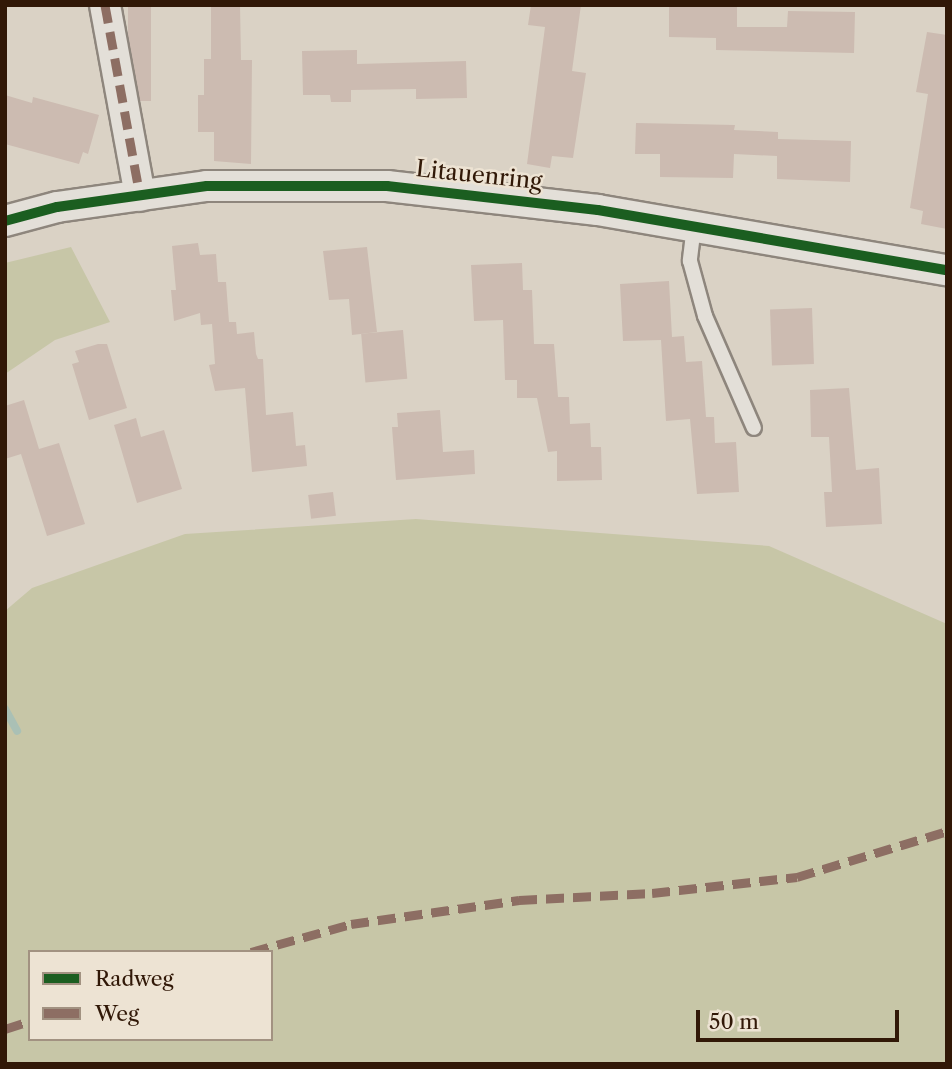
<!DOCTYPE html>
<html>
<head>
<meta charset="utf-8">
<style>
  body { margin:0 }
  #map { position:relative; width:952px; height:1069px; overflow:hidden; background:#dad2c5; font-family:"Libre Caslon Text",serif }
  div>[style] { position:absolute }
  .green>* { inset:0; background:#c7c6a7 }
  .stream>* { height:8px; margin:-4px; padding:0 4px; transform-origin:4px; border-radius:4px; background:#aac0b5 }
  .building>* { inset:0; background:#ccbbb1; transform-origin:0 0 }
  .roads { filter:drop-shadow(2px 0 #8e867d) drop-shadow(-2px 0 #8e867d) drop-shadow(0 2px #8e867d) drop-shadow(0 -2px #8e867d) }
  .lane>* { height:14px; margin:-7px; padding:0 7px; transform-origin:7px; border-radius:7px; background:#e3dfd8 }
  .street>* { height:30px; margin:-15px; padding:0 15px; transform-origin:15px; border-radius:15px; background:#e3dfd8 }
  .quiet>* { height:9px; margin-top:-4.5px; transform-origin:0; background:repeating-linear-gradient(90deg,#8d6e63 0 18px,transparent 0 27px) }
  .cycleway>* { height:10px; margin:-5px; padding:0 5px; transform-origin:5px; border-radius:5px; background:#1b5e20 }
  span { translate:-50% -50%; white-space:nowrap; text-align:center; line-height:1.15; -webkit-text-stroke:5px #ede3d3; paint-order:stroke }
  .street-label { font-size:23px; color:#311807 }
  .frame { position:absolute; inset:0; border:7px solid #311807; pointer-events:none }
  .legend { position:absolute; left:28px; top:950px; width:245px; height:91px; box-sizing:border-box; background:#ede3d3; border:2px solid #a29281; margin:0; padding:9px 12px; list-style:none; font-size:21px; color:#311807 }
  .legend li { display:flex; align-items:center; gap:14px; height:35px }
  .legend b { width:35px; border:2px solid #a29281 }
  .scale { position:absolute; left:696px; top:1010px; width:203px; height:32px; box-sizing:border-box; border:4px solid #311807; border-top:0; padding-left:9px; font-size:21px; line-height:24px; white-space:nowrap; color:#311807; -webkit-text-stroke:5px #ede3d3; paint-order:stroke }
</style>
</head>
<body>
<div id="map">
  <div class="green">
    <div style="clip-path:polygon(71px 247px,110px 322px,55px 340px,5px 374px,5px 263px)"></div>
    <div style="clip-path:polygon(evenodd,416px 519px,769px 546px,947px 624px,947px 1064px,5px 1064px,5px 611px,32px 588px,185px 534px,416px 519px,30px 952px,271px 952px,271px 1039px,30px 1039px,30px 952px)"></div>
  </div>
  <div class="stream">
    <div style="left:5px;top:709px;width:25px;rotate:61deg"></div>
  </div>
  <div class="building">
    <div style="left:128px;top:5px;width:23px;height:96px"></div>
    <div style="clip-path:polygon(211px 5px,240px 5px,241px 60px,252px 60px,251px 164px,214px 161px,214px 132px,198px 132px,198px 95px,204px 95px,204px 59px,211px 59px)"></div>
    <div style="clip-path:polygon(531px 5px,581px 5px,572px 71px,586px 73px,573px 158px,552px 156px,550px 168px,527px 164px,545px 27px,528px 25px)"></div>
    <div style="clip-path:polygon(669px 5px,737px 5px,737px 27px,787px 27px,788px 11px,855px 12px,854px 53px,716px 50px,716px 38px,669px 37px)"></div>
    <div style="clip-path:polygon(927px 32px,947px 35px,947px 229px,921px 224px,923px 211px,910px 208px,928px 94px,916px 92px)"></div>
    <div style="clip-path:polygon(357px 50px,357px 64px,466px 61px,467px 98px,416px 99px,416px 89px,351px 90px,351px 102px,331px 102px,330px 95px,303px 95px,302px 51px)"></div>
    <div style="clip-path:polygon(5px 95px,32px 103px,33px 97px,99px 115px,88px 154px,83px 152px,79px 164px,5px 144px)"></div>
    <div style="clip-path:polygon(636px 123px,735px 125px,734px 130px,778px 132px,778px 139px,851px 141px,850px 182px,777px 179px,777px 156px,734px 154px,733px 178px,660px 177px,660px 154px,635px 154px)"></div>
    <div style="clip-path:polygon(198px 243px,200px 255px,216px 254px,218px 282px,226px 282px,229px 322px,236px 322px,237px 334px,254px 332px,256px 354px,258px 359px,263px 359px,266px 415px,293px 412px,296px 446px,305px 445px,307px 466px,252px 472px,245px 388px,215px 391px,209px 365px,215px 364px,212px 324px,201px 325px,200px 313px,174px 321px,171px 290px,176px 290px,172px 246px)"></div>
    <div style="clip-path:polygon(367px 247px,377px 332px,352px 335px,349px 299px,329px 300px,323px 251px)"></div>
    <div style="clip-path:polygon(522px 263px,523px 290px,532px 290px,534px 344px,554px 344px,558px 397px,569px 397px,570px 424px,590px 423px,591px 447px,601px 447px,602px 480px,557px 481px,557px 451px,548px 452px,537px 398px,517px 398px,517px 380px,505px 380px,503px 320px,474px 321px,471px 265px)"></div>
    <div style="clip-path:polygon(669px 281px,672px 337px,684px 336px,686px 362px,702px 361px,706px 417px,714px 417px,715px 443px,736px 442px,739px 492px,697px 494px,690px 419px,666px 421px,661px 340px,623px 341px,620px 284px)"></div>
    <div style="left:812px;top:308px;width:56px;height:42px;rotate:88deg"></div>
    <div style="left:403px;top:330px;width:49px;height:42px;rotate:85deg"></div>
    <div style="clip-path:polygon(98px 344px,107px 344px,127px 408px,89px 420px,72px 364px,79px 362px,75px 351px)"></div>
    <div style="clip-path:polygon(849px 388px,856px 470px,879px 468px,882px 524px,826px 527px,824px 492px,832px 492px,829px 437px,811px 437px,810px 390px)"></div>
    <div style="clip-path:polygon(24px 400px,39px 449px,59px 443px,85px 524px,47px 536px,21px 454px,5px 459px,5px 406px)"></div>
    <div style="clip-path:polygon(440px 410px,443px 452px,474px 450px,475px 474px,396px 480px,392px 427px,398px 427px,397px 413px)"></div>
    <div style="clip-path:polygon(136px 418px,141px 437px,164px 430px,182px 489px,137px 503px,114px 425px)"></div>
    <div style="left:333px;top:492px;width:24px;height:25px;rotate:83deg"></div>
  </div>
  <div class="roads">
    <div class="lane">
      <div style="left:694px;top:226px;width:35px;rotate:97deg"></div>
      <div style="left:690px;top:261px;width:57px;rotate:74.7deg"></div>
      <div style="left:705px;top:316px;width:122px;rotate:66.4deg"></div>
    </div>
    <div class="street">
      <div style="left:105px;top:5px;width:194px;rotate:79.6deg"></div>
      <div style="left:5px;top:221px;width:54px;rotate:-15.1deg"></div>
      <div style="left:57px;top:207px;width:151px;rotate:-8deg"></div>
      <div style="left:207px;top:186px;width:180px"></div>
      <div style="left:387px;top:186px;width:212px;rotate:6.5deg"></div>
      <div style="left:598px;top:210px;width:354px;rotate:9.8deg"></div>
    </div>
  </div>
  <div class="quiet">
    <div style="left:105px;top:5px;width:194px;rotate:79.6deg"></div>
    <div style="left:251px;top:952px;width:104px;rotate:-15.6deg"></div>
    <div style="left:351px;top:924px;width:170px;rotate:-8.1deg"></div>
    <div style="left:519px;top:900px;width:133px;rotate:-3deg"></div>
    <div style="left:652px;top:893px;width:146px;rotate:-6.3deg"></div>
    <div style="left:797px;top:877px;width:157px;rotate:-17deg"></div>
    <div style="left:5px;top:1029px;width:26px;rotate:-18deg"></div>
  </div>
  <div class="cycleway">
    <div style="left:5px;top:221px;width:54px;rotate:-15.1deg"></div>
    <div style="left:57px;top:207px;width:151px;rotate:-8deg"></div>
    <div style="left:207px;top:186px;width:180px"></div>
    <div style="left:387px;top:186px;width:212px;rotate:6.5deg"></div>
    <div style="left:598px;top:210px;width:354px;rotate:9.8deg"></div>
  </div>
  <div class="street-label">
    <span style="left:479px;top:175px;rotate:6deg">Litauenring</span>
  </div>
  <div class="frame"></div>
  <ul class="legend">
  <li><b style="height:9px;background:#1b5e20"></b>Radweg</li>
  <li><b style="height:9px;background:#8d6e63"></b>Weg</li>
  </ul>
  <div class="scale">50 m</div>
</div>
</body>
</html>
